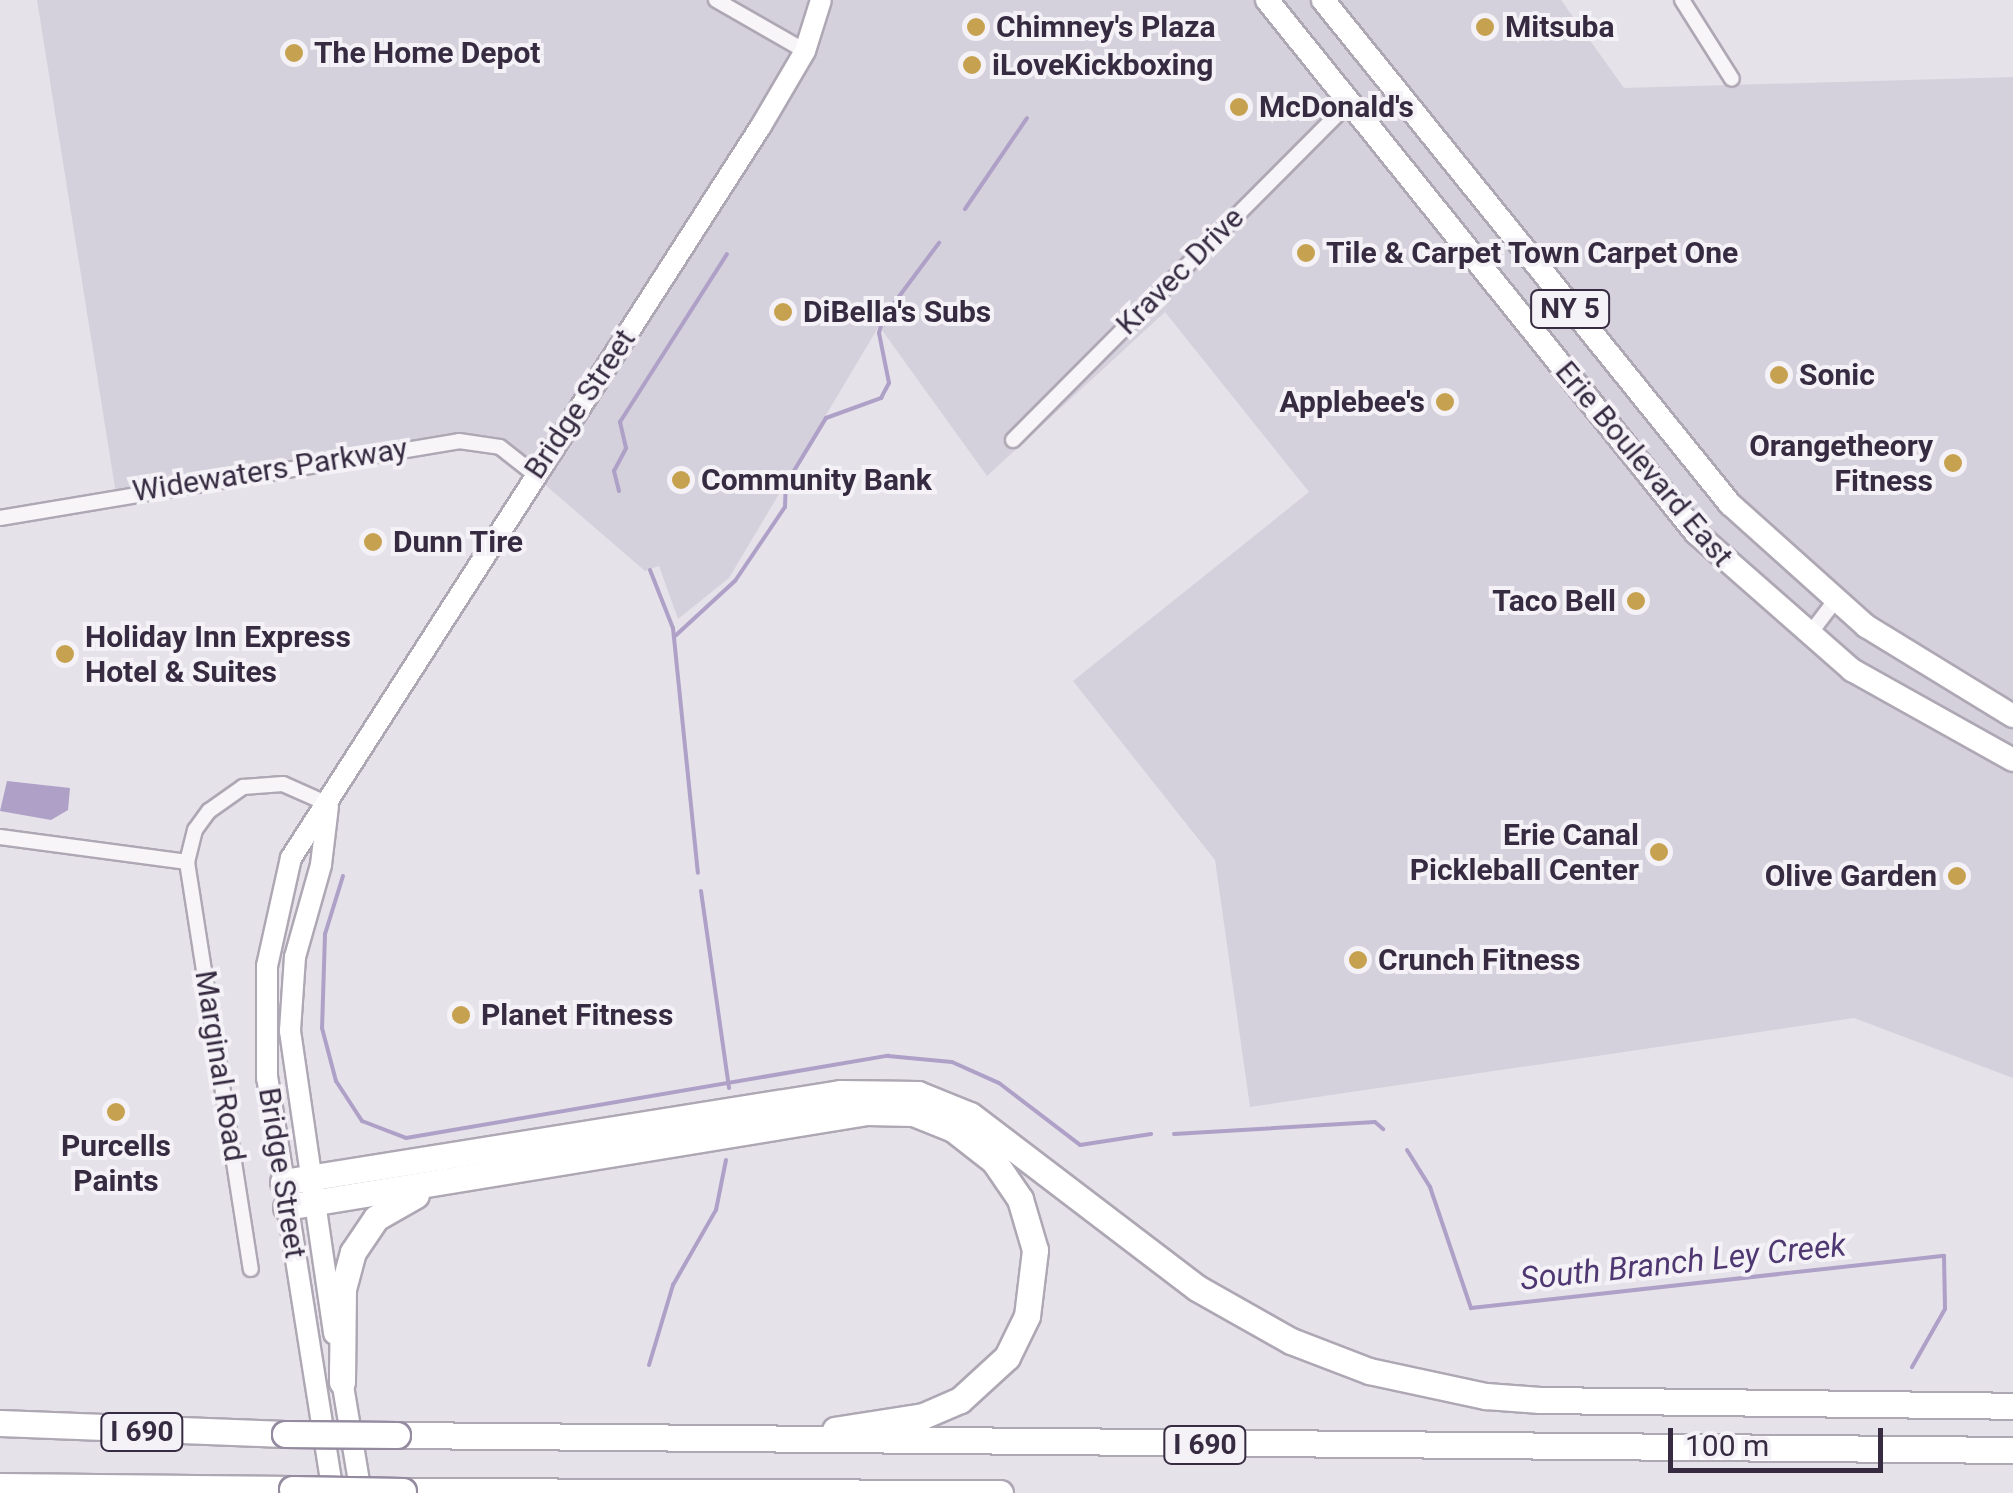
<!DOCTYPE html>
<html>
<head>
<meta charset="utf-8">
<style>
  body { margin:0 }
  #map { position:relative; width:2013px; height:1493px; overflow:hidden; background:#e6e2ea; font-family:Roboto,sans-serif }
  div>[style] { position:absolute }
  .built>* { inset:0; background:#d5d1dc }
  .water>* { inset:0; background:#aea0c7 }
  .stream>* { height:4px; margin:-2px; padding:0 2px; transform-origin:2px; border-radius:2px; background:#aea0c7 }
  .roads { filter:drop-shadow(2px 0 #aea7b4) drop-shadow(-2px 0 #aea7b4) drop-shadow(0 2px #aea7b4) drop-shadow(0 -2px #aea7b4) }
  .minor>* { height:14px; margin:-7px; padding:0 7px; transform-origin:7px; border-radius:7px; background:#f7f5f8 }
  .secondary>* { height:20px; margin:-10px; padding:0 10px; transform-origin:10px; border-radius:10px; background:#fff }
  .primary>* { height:22px; margin:-11px; padding:0 11px; transform-origin:11px; border-radius:11px; background:#fff }
  .motorway>* { height:25px; margin:-12.5px; padding:0 12.5px; transform-origin:12.5px; border-radius:12.5px; background:#fff }
  .bridges { filter:drop-shadow(2px 0 #948ba0) drop-shadow(-2px 0 #948ba0) drop-shadow(0 2px #948ba0) drop-shadow(0 -2px #948ba0) }
  .motorway-bridge>* { height:25px; margin:-12.5px; padding:0 12.5px; transform-origin:12.5px; border-radius:12.5px; background:#fff }
  .dots>* { width:28px; height:28px; translate:-50% -50%; box-sizing:border-box; border:5px solid #f4f2f7; border-radius:50% }
  span { translate:-50% -50%; white-space:nowrap; text-align:center; line-height:1.15; -webkit-text-stroke:8px #f4f2f7; paint-order:stroke }
  .shield-label span { padding:2px 8px; background:#f4f2f7; border:2px solid; border-radius:8px; -webkit-text-stroke-width:0 }
  .shield-label { font-size:28px; color:#362b41; font-weight:700 }
  .poi-label { font-size:30px; color:#362b41; font-weight:700 }
  .left { translate:0 -50%; text-align:left }
  .right { translate:-100% -50%; text-align:right }
  .street-label { font-size:30px; color:#362b41 }
  .water-label { font-size:32px; color:#4f3872; font-style:italic }
  .scale { position:absolute; left:1668px; top:1428px; width:215px; height:45px; box-sizing:border-box; border:5px solid #362b41; border-top:0; padding-left:12px; font-size:30px; line-height:35px; white-space:nowrap; color:#362b41; -webkit-text-stroke:8px #f4f2f7; paint-order:stroke }
</style>
</head>
<body>
<div id="map">
  <div class="built">
    <div style="clip-path:polygon(37px 0,1561px 0,1624px 88px,2013px 77px,2013px 1078px,1854px 1018px,1250px 1107px,1215px 860px,1073px 681px,1309px 492px,1165px 312px,987px 476px,879px 326px,729px 578px,678px 619px,659px 566px,645px 571px,521px 464px,475px 441px,116px 494px)"></div>
  </div>
  <div class="water">
    <div style="clip-path:polygon(7px 781px,70px 788px,68px 810px,51px 820px,0 811px)"></div>
  </div>
  <div class="stream">
    <div style="left:965px;top:209px;width:110px;rotate:-55.7deg"></div>
    <div style="left:619px;top:491px;width:21px;rotate:-104deg"></div>
    <div style="left:614px;top:471px;width:26px;rotate:-62deg"></div>
    <div style="left:626px;top:448px;width:27px;rotate:-103deg"></div>
    <div style="left:620px;top:422px;width:199px;rotate:-57.5deg"></div>
    <div style="left:650px;top:570px;width:62px;rotate:68.4deg"></div>
    <div style="left:673px;top:628px;width:246px;rotate:84.2deg"></div>
    <div style="left:674px;top:637px;width:83px;rotate:-42.6deg"></div>
    <div style="left:735px;top:581px;width:89px;rotate:-56deg"></div>
    <div style="left:785px;top:507px;width:23px;rotate:-88deg"></div>
    <div style="left:786px;top:484px;width:77px;rotate:-58.8deg"></div>
    <div style="left:826px;top:418px;width:59px;rotate:-20deg"></div>
    <div style="left:881px;top:398px;width:17px;rotate:-62deg"></div>
    <div style="left:889px;top:383px;width:51px;rotate:-101.3deg"></div>
    <div style="left:879px;top:333px;width:16px;rotate:-75deg"></div>
    <div style="left:883px;top:318px;width:94px;rotate:-53.3deg"></div>
    <div style="left:343px;top:876px;width:61px;rotate:107.2deg"></div>
    <div style="left:325px;top:934px;width:94px;rotate:91.8deg"></div>
    <div style="left:322px;top:1028px;width:55px;rotate:75.2deg"></div>
    <div style="left:336px;top:1081px;width:48px;rotate:57deg"></div>
    <div style="left:362px;top:1121px;width:47px;rotate:21.1deg"></div>
    <div style="left:406px;top:1138px;width:489px;rotate:-9.7deg"></div>
    <div style="left:888px;top:1056px;width:64px;rotate:5.4deg"></div>
    <div style="left:952px;top:1062px;width:51px;rotate:24.1deg"></div>
    <div style="left:999px;top:1083px;width:102px;rotate:37.4deg"></div>
    <div style="left:1080px;top:1145px;width:72px;rotate:-8.8deg"></div>
    <div style="left:701px;top:891px;width:199px;rotate:81.9deg"></div>
    <div style="left:1174px;top:1134px;width:201px;rotate:-3.4deg"></div>
    <div style="left:1375px;top:1122px;width:11px;rotate:41deg"></div>
    <div style="left:1407px;top:1150px;width:44px;rotate:58.1deg"></div>
    <div style="left:1430px;top:1187px;width:128px;rotate:71.3deg"></div>
    <div style="left:1471px;top:1308px;width:476px;rotate:-6.3deg"></div>
    <div style="left:1944px;top:1256px;width:53px;rotate:88.9deg"></div>
    <div style="left:1945px;top:1309px;width:67px;rotate:119.6deg"></div>
    <div style="left:649px;top:1365px;width:84px;rotate:-73.3deg"></div>
    <div style="left:673px;top:1285px;width:86px;rotate:-60.2deg"></div>
    <div style="left:716px;top:1210px;width:51px;rotate:-78.7deg"></div>
  </div>
  <div class="roads">
    <div class="minor">
      <div style="left:716px;top:0;width:103px;rotate:29.8deg"></div>
      <div style="left:1682px;top:0;width:93px;rotate:57.7deg"></div>
      <div style="left:1013px;top:440px;width:476px;rotate:-45.1deg"></div>
      <div style="left:0;top:518px;width:465px;rotate:-9.5deg"></div>
      <div style="left:459px;top:441px;width:41px;rotate:8.3deg"></div>
      <div style="left:500px;top:447px;width:42px;rotate:38.2deg"></div>
      <div style="left:1809px;top:635px;width:41px;rotate:-52.9deg"></div>
      <div style="left:0;top:837px;width:189px;rotate:7.6deg"></div>
      <div style="left:187px;top:862px;width:33px;rotate:-76deg"></div>
      <div style="left:195px;top:830px;width:24px;rotate:-54deg"></div>
      <div style="left:209px;top:811px;width:42px;rotate:-35.2deg"></div>
      <div style="left:243px;top:787px;width:40px;rotate:-4.3deg"></div>
      <div style="left:283px;top:784px;width:49px;rotate:24deg"></div>
      <div style="left:187px;top:862px;width:412px;rotate:81.1deg"></div>
    </div>
    <div class="secondary">
      <div style="left:328px;top:806px;width:59px;rotate:96.8deg"></div>
      <div style="left:321px;top:865px;width:96px;rotate:105.8deg"></div>
      <div style="left:295px;top:957px;width:74px;rotate:93.9deg"></div>
      <div style="left:290px;top:1031px;width:306px;rotate:81.7deg"></div>
      <div style="left:340px;top:1368px;width:127px;rotate:80.5deg"></div>
      <div style="left:333px;top:1493px;width:420px;rotate:-99deg"></div>
      <div style="left:267px;top:1078px;width:112px;rotate:-90deg"></div>
      <div style="left:267px;top:966px;width:111px;rotate:-77.5deg"></div>
      <div style="left:291px;top:858px;width:870px;rotate:-57.3deg"></div>
      <div style="left:761px;top:126px;width:87px;rotate:-59.6deg"></div>
      <div style="left:805px;top:51px;width:53px;rotate:-72.6deg"></div>
    </div>
    <div class="primary">
      <div style="left:1267px;top:0;width:684px;rotate:51.17deg"></div>
      <div style="left:1696px;top:533px;width:208px;rotate:41.3deg"></div>
      <div style="left:1852px;top:670px;width:184px;rotate:29.2deg"></div>
      <div style="left:1323px;top:0;width:648px;rotate:51.08deg"></div>
      <div style="left:1730px;top:504px;width:183px;rotate:41.9deg"></div>
      <div style="left:1866px;top:626px;width:172px;rotate:31.5deg"></div>
    </div>
    <div class="motorway">
      <div style="left:283px;top:1182px;width:564px;rotate:-9.08deg"></div>
      <div style="left:840px;top:1093px;width:78px;rotate:0.7deg"></div>
      <div style="left:918px;top:1094px;width:56px;rotate:22deg"></div>
      <div style="left:970px;top:1115px;width:285px;rotate:37.3deg"></div>
      <div style="left:1197px;top:1288px;width:108px;rotate:29.4deg"></div>
      <div style="left:1291px;top:1341px;width:84px;rotate:21deg"></div>
      <div style="left:1369px;top:1371px;width:120px;rotate:12.1deg"></div>
      <div style="left:1486px;top:1396px;width:54px;rotate:4.2deg"></div>
      <div style="left:1540px;top:1400px;width:473px;rotate:0.7deg"></div>
      <div style="left:286px;top:1207px;width:589px;rotate:-9.29deg"></div>
      <div style="left:867px;top:1112px;width:46px;rotate:1.2deg"></div>
      <div style="left:913px;top:1113px;width:43px;rotate:21.8deg"></div>
      <div style="left:953px;top:1129px;width:52px;rotate:38deg"></div>
      <div style="left:994px;top:1161px;width:46px;rotate:55.6deg"></div>
      <div style="left:1020px;top:1199px;width:53px;rotate:73.6deg"></div>
      <div style="left:1035px;top:1250px;width:66px;rotate:96.9deg"></div>
      <div style="left:1027px;top:1316px;width:46px;rotate:116deg"></div>
      <div style="left:1007px;top:1357px;width:64px;rotate:137.5deg"></div>
      <div style="left:960px;top:1400px;width:40px;rotate:156.6deg"></div>
      <div style="left:923px;top:1416px;width:89px;rotate:171deg"></div>
      <div style="left:342px;top:1382px;width:93px;rotate:-89.4deg"></div>
      <div style="left:343px;top:1289px;width:38px;rotate:-75deg"></div>
      <div style="left:353px;top:1252px;width:41px;rotate:-55.9deg"></div>
      <div style="left:376px;top:1218px;width:46px;rotate:-29.9deg"></div>
      <div style="left:0;top:1423px;width:285px;rotate:2.2deg"></div>
      <div style="left:397px;top:1435px;width:1616px;rotate:0.53deg"></div>
      <div style="left:0;top:1486px;width:292px;rotate:0.6deg"></div>
      <div style="left:403px;top:1491px;width:597px;rotate:0.19deg"></div>
    </div>
  </div>
  <div class="bridges">
    <div class="motorway-bridge">
      <div style="left:285px;top:1434px;width:112px;rotate:0.5deg"></div>
      <div style="left:292px;top:1489px;width:111px;rotate:1deg"></div>
    </div>
  </div>
  <div class="dots">
    <div style="left:976px;top:27px;background:#c6a250"></div>
    <div style="left:1485px;top:27px;background:#c6a250"></div>
    <div style="left:294px;top:53px;background:#c6a250"></div>
    <div style="left:972px;top:65px;background:#c6a250"></div>
    <div style="left:1239px;top:107px;background:#c6a250"></div>
    <div style="left:1306px;top:253px;background:#c6a250"></div>
    <div style="left:783px;top:312px;background:#c6a250"></div>
    <div style="left:1779px;top:375px;background:#c6a250"></div>
    <div style="left:1445px;top:402px;background:#c6a250"></div>
    <div style="left:1953px;top:463px;background:#c6a250"></div>
    <div style="left:681px;top:480px;background:#c6a250"></div>
    <div style="left:373px;top:542px;background:#c6a250"></div>
    <div style="left:1636px;top:601px;background:#c6a250"></div>
    <div style="left:65px;top:654px;background:#c6a250"></div>
    <div style="left:1659px;top:852px;background:#c6a250"></div>
    <div style="left:1957px;top:876px;background:#c6a250"></div>
    <div style="left:1358px;top:960px;background:#c6a250"></div>
    <div style="left:461px;top:1015px;background:#c6a250"></div>
    <div style="left:116px;top:1112px;background:#c6a250"></div>
  </div>
  <div class="shield-label">
    <span style="left:1570px;top:309px">NY 5</span>
    <span style="left:142px;top:1432px">I 690</span>
    <span style="left:1205px;top:1445px">I 690</span>
  </div>
  <div class="poi-label">
    <span class="left" style="left:996px;top:27px">Chimney's Plaza</span>
    <span class="left" style="left:1505px;top:27px">Mitsuba</span>
    <span class="left" style="left:314px;top:53px">The Home Depot</span>
    <span class="left" style="left:992px;top:65px">iLoveKickboxing</span>
    <span class="left" style="left:1259px;top:107px">McDonald's</span>
    <span class="left" style="left:1326px;top:253px">Tile &amp; Carpet Town Carpet One</span>
    <span class="left" style="left:803px;top:312px">DiBella's Subs</span>
    <span class="left" style="left:1799px;top:375px">Sonic</span>
    <span class="right" style="left:1425px;top:402px">Applebee's</span>
    <span class="right" style="left:1933px;top:463px">Orangetheory<br>Fitness</span>
    <span class="left" style="left:701px;top:480px">Community Bank</span>
    <span class="left" style="left:393px;top:542px">Dunn Tire</span>
    <span class="right" style="left:1616px;top:601px">Taco Bell</span>
    <span class="left" style="left:85px;top:654px">Holiday Inn Express<br>Hotel &amp; Suites</span>
    <span class="right" style="left:1639px;top:852px">Erie Canal<br>Pickleball Center</span>
    <span class="right" style="left:1937px;top:876px">Olive Garden</span>
    <span class="left" style="left:1378px;top:960px">Crunch Fitness</span>
    <span class="left" style="left:481px;top:1015px">Planet Fitness</span>
    <span style="left:116px;top:1163px">Purcells<br>Paints</span>
  </div>
  <div class="street-label">
    <span style="left:1180px;top:271px;rotate:-45deg">Kravec Drive</span>
    <span style="left:580px;top:404px;rotate:-56deg">Bridge Street</span>
    <span style="left:1644px;top:464px;rotate:50deg">Erie Boulevard East</span>
    <span style="left:270px;top:470px;rotate:-9deg">Widewaters Parkway</span>
    <span style="left:220px;top:1066px;rotate:81deg">Marginal Road</span>
    <span style="left:282px;top:1173px;rotate:81deg">Bridge Street</span>
  </div>
  <div class="water-label">
    <span style="left:1683px;top:1262px;rotate:-6deg">South Branch Ley Creek</span>
  </div>
  <div class="scale">100 m</div>
</div>
</body>
</html>
